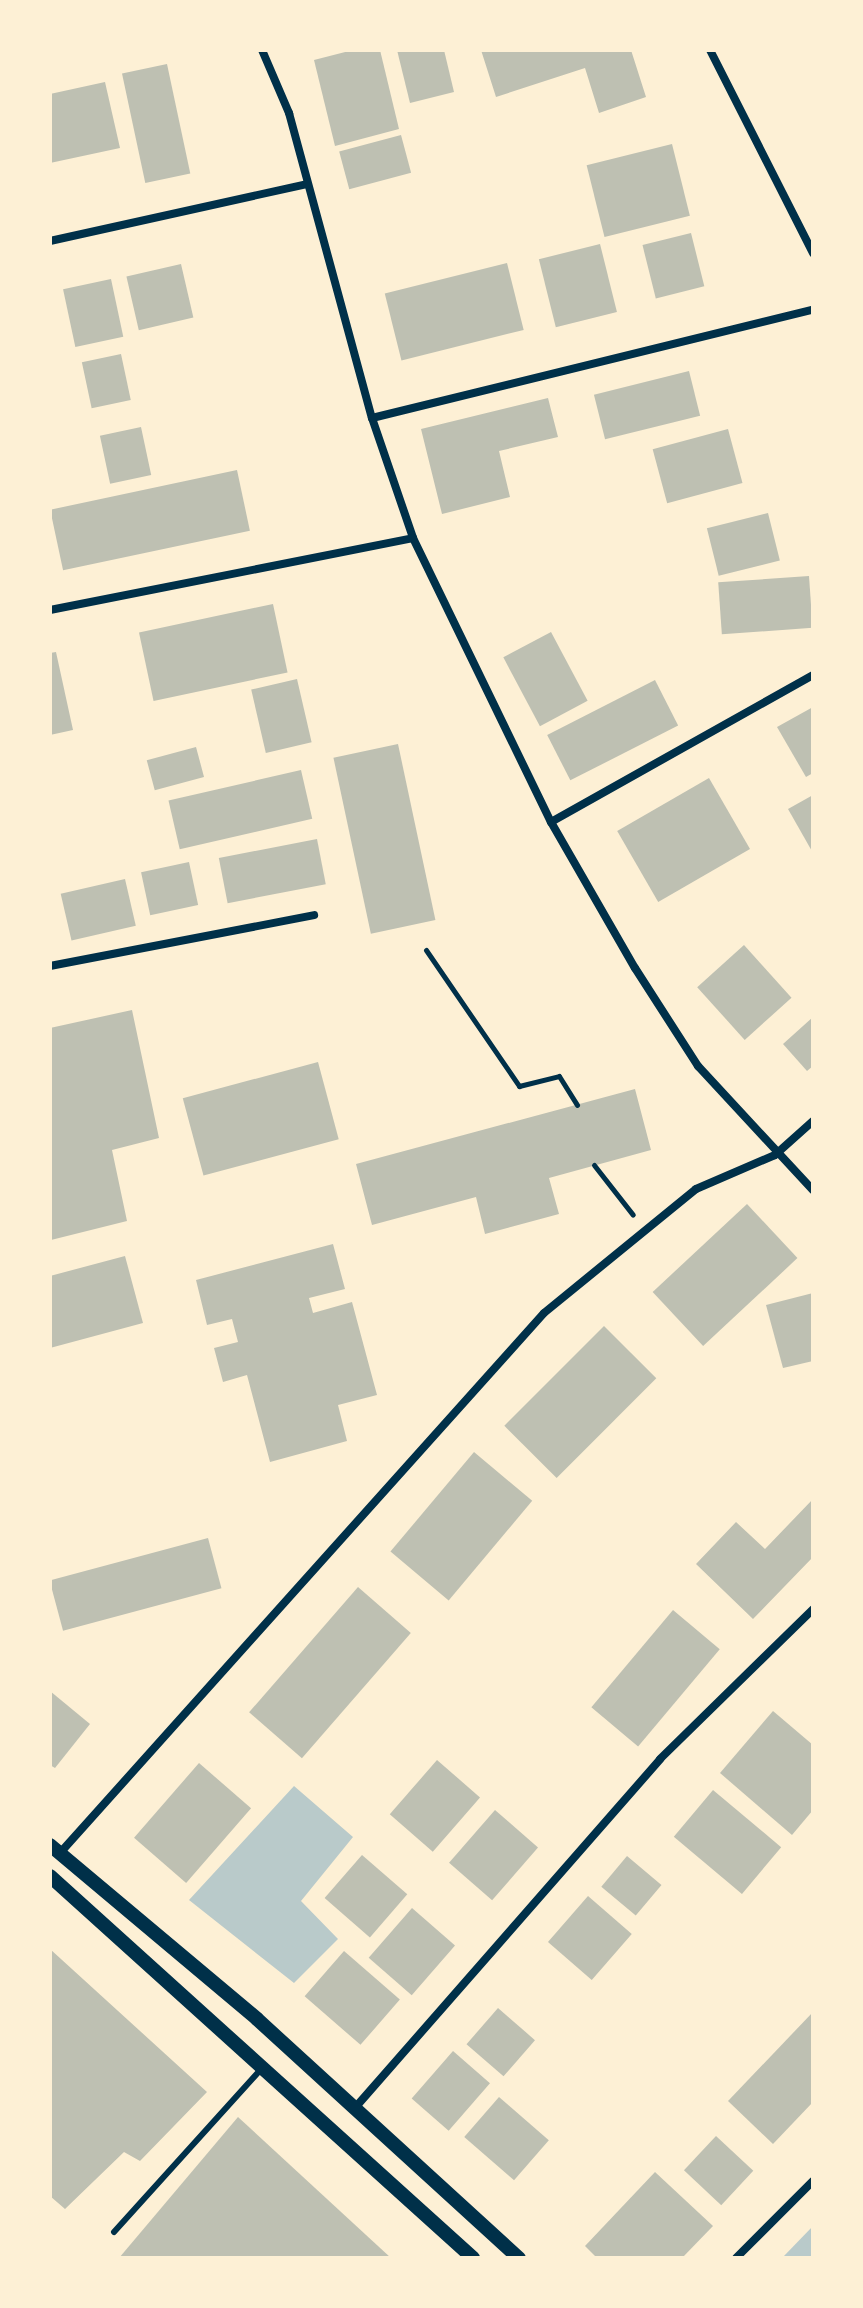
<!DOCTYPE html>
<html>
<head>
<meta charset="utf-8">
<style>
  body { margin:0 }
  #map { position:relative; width:863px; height:2308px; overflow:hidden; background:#fdf0d5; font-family:Signika,sans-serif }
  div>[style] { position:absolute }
  .green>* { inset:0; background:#b9caca }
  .building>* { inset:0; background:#bec0b2; transform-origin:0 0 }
  .path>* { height:5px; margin:-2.5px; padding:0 2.5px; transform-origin:2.5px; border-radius:2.5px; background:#003049 }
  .service>* { height:6px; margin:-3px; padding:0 3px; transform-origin:3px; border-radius:3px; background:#003049 }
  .minor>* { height:8px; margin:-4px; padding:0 4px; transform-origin:4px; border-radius:4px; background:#003049 }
  .tertiary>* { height:14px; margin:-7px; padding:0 7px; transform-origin:7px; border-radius:7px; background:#003049 }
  span { translate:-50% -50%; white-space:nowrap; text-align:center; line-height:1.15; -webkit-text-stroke:8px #fdf0d5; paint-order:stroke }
  .frame { position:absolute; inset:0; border:52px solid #fdf0d5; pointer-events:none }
</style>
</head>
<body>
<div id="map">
  <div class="green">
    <div style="clip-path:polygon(294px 1786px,353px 1837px,301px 1901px,338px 1939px,294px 1983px,189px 1900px)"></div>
    <div style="clip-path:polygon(813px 2226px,813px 2258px,782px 2258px)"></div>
  </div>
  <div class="building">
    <div style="clip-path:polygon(353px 50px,380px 50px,399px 129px,335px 146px,314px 60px)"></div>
    <div style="clip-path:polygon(397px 50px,444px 50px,454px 92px,410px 103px)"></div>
    <div style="clip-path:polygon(481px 50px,631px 50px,646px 97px,599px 113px,585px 68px,496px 97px)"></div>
    <div style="left:167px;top:64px;width:112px;height:46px;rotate:78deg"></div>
    <div style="clip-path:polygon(105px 82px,120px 148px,50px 163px,50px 94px)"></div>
    <div style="left:401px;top:135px;width:39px;height:64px;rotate:75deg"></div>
    <div style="left:672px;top:144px;width:74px;height:88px;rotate:76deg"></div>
    <div style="left:691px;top:233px;width:55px;height:50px;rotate:76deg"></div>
    <div style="left:600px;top:244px;width:70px;height:63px;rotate:76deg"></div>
    <div style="left:507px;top:263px;width:69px;height:126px;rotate:76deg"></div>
    <div style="left:181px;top:264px;width:55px;height:56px;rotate:77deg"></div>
    <div style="left:111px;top:279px;width:59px;height:49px;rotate:78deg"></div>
    <div style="left:121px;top:354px;width:47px;height:40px;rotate:78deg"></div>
    <div style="left:689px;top:371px;width:46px;height:98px;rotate:76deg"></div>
    <div style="clip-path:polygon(548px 398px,558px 437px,499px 451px,510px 497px,442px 514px,421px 429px)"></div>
    <div style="left:141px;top:427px;width:49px;height:42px;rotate:78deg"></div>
    <div style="left:728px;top:429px;width:56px;height:78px;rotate:75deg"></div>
    <div style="left:237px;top:470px;width:62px;height:191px;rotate:78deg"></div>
    <div style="left:768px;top:513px;width:49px;height:63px;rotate:76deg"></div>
    <div style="left:809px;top:576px;width:52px;height:91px;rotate:86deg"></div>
    <div style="left:273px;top:604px;width:70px;height:137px;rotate:78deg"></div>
    <div style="left:551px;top:632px;width:78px;height:54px;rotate:62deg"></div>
    <div style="clip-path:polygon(56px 652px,73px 730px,50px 735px,50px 653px)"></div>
    <div style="left:297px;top:679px;width:65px;height:47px;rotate:77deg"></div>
    <div style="left:655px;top:680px;width:51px;height:121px;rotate:63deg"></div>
    <div style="clip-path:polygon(813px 707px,813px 773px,806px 777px,777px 727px)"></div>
    <div style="left:398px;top:744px;width:180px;height:66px;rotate:78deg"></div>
    <div style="left:196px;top:747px;width:31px;height:51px;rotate:75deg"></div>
    <div style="left:301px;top:770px;width:50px;height:136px;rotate:77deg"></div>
    <div style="left:709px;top:778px;width:82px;height:106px;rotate:60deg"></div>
    <div style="clip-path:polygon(813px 795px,813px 853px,788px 809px)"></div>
    <div style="left:317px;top:839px;width:46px;height:100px;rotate:79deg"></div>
    <div style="left:189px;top:862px;width:44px;height:49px;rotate:78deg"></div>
    <div style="left:125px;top:879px;width:48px;height:66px;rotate:77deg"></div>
    <div style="left:744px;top:945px;width:71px;height:63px;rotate:48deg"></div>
    <div style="clip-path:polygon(132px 1010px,159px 1138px,112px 1150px,127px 1221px,51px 1240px,50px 1028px)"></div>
    <div style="clip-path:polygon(813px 1017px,813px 1066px,807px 1071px,783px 1044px)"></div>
    <div style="left:318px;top:1062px;width:80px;height:140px;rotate:75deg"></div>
    <div style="clip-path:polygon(635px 1089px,651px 1150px,549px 1178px,559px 1214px,485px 1234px,476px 1197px,372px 1225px,356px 1164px)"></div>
    <div style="left:747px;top:1204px;width:74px;height:129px;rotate:47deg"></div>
    <div style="clip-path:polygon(333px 1244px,345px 1289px,309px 1298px,313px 1313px,352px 1302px,377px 1395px,338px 1405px,347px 1441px,270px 1462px,247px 1375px,223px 1382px,214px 1348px,238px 1342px,232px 1319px,207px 1325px,196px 1280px)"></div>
    <div style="clip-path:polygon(125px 1256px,143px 1323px,50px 1348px,50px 1276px)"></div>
    <div style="clip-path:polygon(813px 1293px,813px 1361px,783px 1368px,766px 1305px)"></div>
    <div style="left:604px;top:1326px;width:74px;height:141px;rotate:45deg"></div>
    <div style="left:474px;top:1452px;width:76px;height:130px;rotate:40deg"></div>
    <div style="clip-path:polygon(813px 1499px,813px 1557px,753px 1619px,696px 1564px,736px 1522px,765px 1549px)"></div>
    <div style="left:208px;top:1538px;width:52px;height:164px;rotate:75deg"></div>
    <div style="left:358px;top:1587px;width:70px;height:166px;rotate:41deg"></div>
    <div style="left:673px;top:1610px;width:61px;height:127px;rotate:40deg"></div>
    <div style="clip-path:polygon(50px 1691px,90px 1724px,55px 1768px,50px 1765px)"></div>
    <div style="clip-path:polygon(773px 1711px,813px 1745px,813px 1810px,792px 1835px,720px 1773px)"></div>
    <div style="left:437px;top:1760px;width:57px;height:72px;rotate:41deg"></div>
    <div style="left:199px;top:1763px;width:69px;height:99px;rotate:41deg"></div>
    <div style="left:713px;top:1790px;width:89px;height:61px;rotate:40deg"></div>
    <div style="left:495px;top:1810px;width:57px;height:70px;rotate:41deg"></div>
    <div style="left:362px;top:1855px;width:60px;height:57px;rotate:41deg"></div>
    <div style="left:627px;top:1856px;width:45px;height:40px;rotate:40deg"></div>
    <div style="left:588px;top:1896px;width:58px;height:61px;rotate:41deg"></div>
    <div style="left:412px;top:1908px;width:57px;height:66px;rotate:41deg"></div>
    <div style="clip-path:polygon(50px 1949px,207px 2092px,140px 2161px,124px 2152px,65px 2209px,50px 2196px)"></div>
    <div style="left:344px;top:1951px;width:74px;height:60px;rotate:41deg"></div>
    <div style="left:498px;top:2008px;width:49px;height:48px;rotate:41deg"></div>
    <div style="clip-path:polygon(813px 2012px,813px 2102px,773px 2144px,728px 2101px)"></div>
    <div style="left:453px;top:2051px;width:49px;height:63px;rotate:41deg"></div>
    <div style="left:499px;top:2097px;width:66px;height:53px;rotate:41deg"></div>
    <div style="clip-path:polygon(238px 2117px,391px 2258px,119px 2258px)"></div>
    <div style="left:716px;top:2136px;width:51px;height:47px;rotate:43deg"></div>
    <div style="clip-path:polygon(655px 2172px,713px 2226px,682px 2258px,597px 2258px,585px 2246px)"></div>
  </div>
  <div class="path">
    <div style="left:426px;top:950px;width:165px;rotate:55.6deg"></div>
    <div style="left:519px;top:1086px;width:41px;rotate:-14deg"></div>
    <div style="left:559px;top:1076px;width:34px;rotate:58deg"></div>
    <div style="left:594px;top:1165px;width:63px;rotate:52deg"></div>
  </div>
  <div class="service">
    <div style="left:114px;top:2232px;width:221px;rotate:-47.9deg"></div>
  </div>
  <div class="minor">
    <div style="left:262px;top:50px;width:69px;rotate:66.8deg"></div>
    <div style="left:289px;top:113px;width:316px;rotate:74.8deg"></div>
    <div style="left:372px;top:418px;width:127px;rotate:71.1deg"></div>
    <div style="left:413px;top:538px;width:316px;rotate:64.1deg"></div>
    <div style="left:551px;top:822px;width:168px;rotate:60.1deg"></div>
    <div style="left:635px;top:968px;width:117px;rotate:57.3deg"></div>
    <div style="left:698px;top:1066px;width:169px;rotate:47.2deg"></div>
    <div style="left:710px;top:50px;width:228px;rotate:63.1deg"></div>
    <div style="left:50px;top:241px;width:263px;rotate:-12.5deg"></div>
    <div style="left:372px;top:418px;width:454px;rotate:-13.8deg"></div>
    <div style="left:50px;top:610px;width:370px;rotate:-11.2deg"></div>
    <div style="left:551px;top:822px;width:300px;rotate:-29.3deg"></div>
    <div style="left:50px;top:966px;width:269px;rotate:-10.9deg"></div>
    <div style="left:60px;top:1853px;width:725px;rotate:-48.13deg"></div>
    <div style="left:544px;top:1313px;width:196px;rotate:-39.2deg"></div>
    <div style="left:696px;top:1189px;width:86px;rotate:-23.3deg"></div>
    <div style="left:775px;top:1155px;width:51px;rotate:-41.8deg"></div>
    <div style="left:354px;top:2109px;width:465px;rotate:-48.8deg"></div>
    <div style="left:660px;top:1759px;width:214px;rotate:-44.4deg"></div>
    <div style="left:736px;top:2258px;width:109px;rotate:-45deg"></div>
  </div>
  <div class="tertiary">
    <div style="left:50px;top:1845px;width:270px;rotate:40deg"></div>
    <div style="left:257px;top:2019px;width:355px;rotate:42.4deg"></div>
    <div style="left:50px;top:1876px;width:570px;rotate:42.08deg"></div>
  </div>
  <div class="frame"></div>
</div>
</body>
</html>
